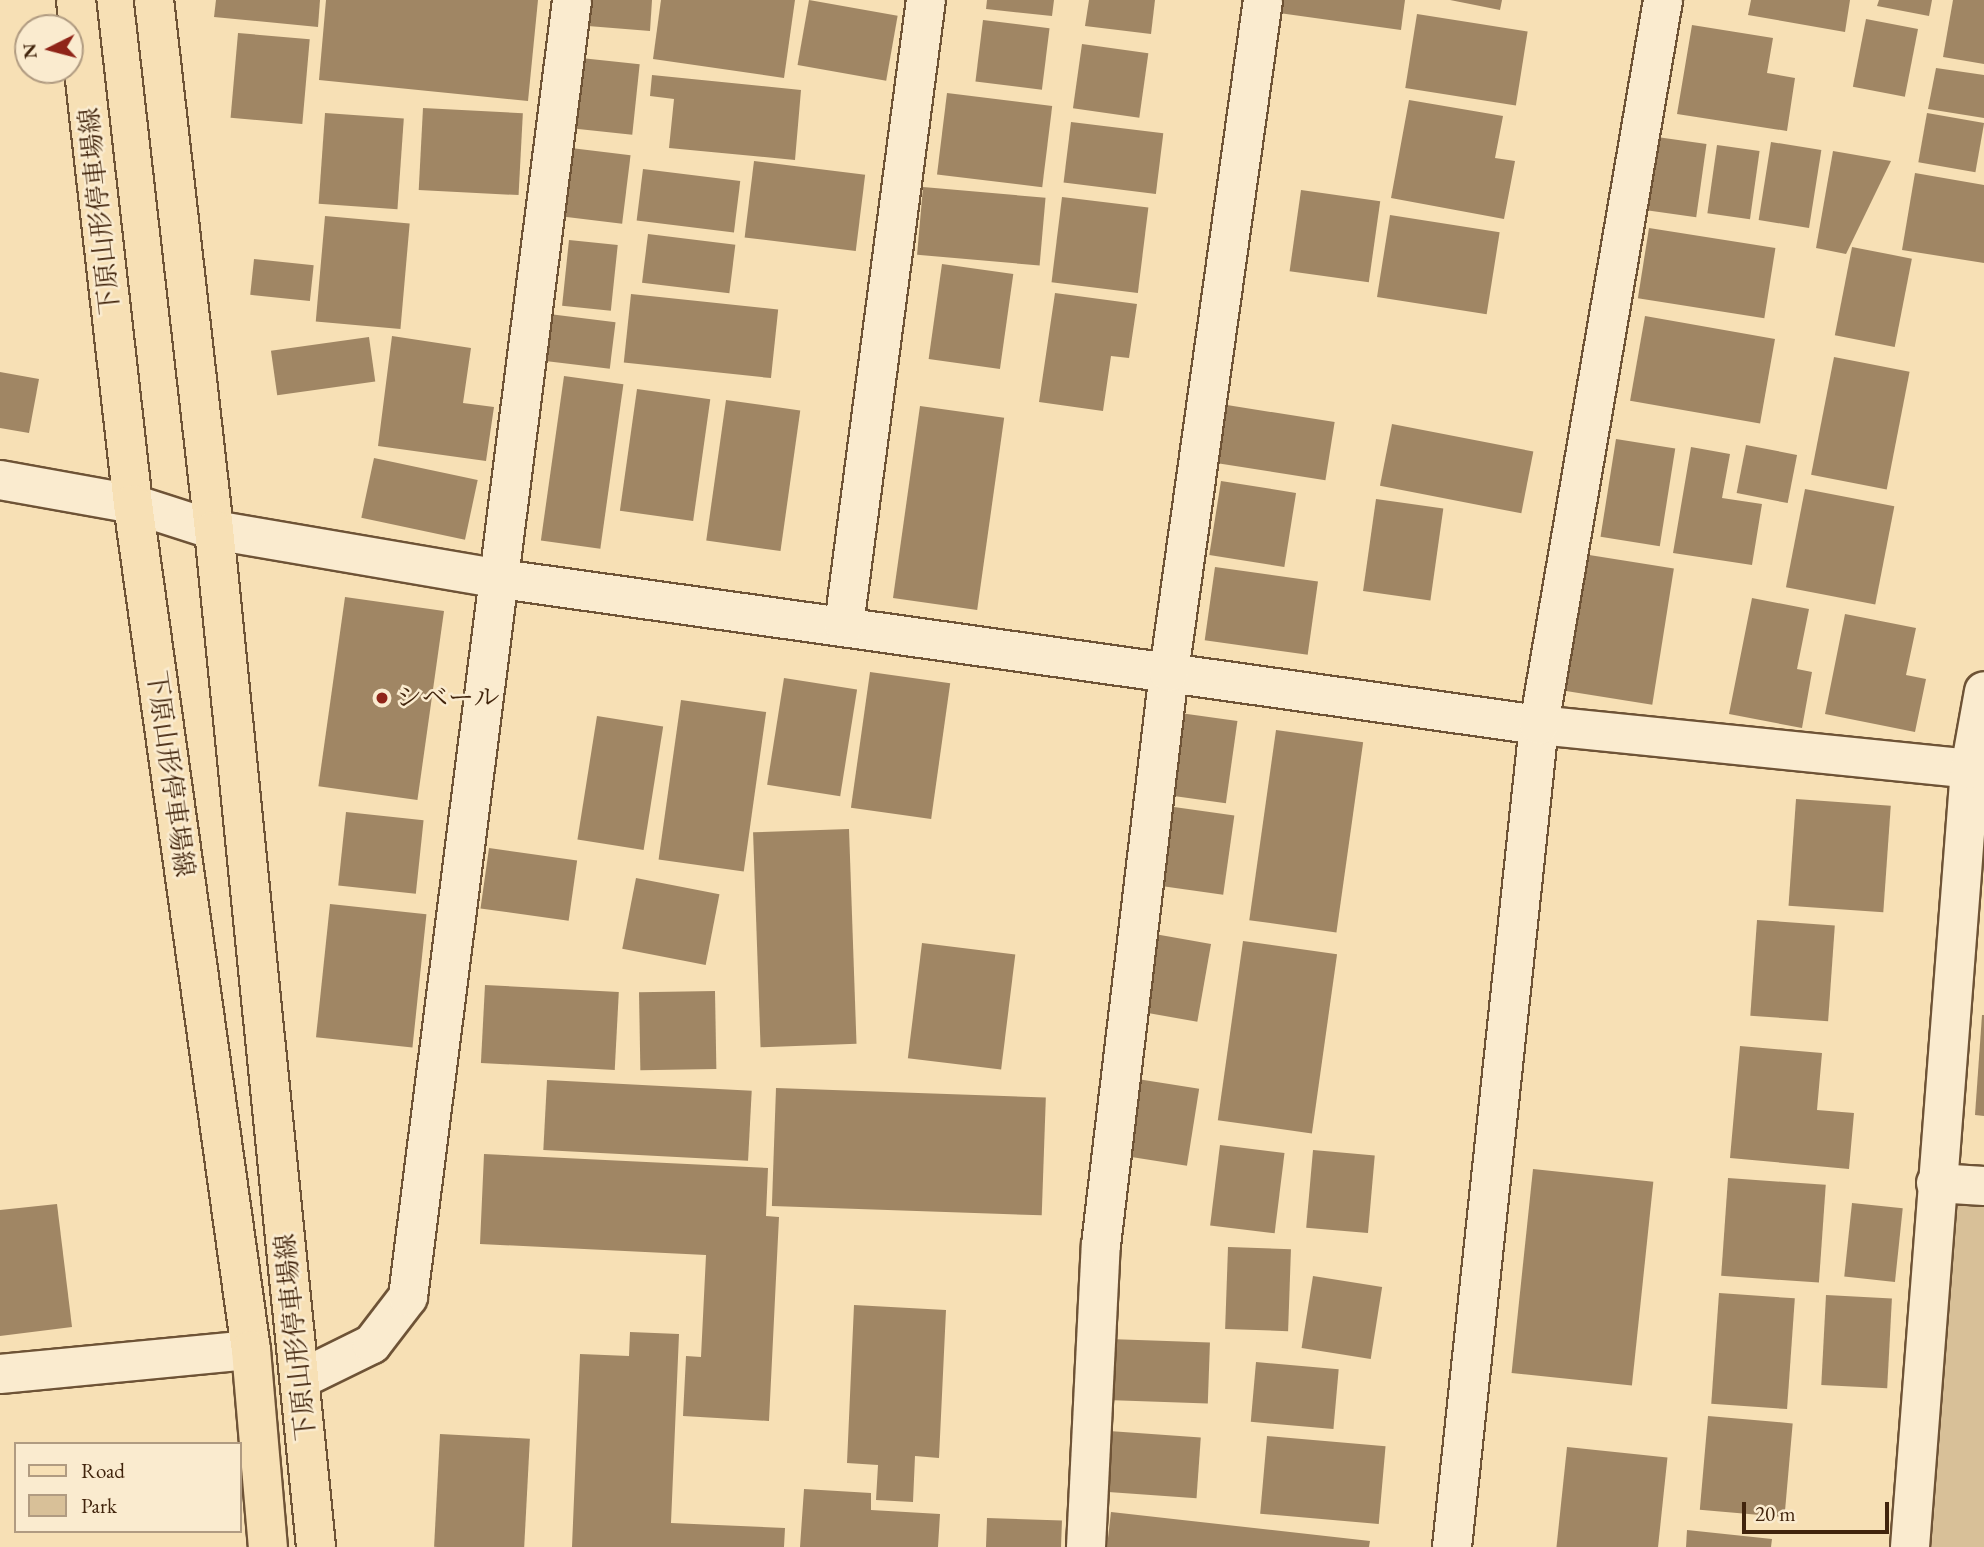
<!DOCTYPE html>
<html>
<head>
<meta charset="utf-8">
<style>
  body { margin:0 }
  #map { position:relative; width:1984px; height:1547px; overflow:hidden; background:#f7e0b5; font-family:"EB Garamond","Noto Serif JP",serif }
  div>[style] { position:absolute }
  .green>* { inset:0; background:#d8c098 }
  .building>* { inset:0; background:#a08664; transform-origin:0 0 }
  .roads { filter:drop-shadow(2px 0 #6e5336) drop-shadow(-2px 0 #6e5336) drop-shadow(0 2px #6e5336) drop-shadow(0 -2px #6e5336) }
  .minor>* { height:38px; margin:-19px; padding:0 19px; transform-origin:19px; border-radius:19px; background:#faebcf }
  .major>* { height:38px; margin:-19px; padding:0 19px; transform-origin:19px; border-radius:19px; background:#f7e0b5 }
  .dots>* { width:19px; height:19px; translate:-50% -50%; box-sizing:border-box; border:4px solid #faebcf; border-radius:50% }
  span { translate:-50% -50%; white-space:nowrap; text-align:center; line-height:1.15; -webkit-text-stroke:5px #faebcf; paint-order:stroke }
  .street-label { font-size:26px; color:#41240c }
  .poi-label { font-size:26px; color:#41240c }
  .left { translate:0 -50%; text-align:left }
  .legend { position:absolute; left:14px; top:1442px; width:228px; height:91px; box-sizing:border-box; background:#faebcf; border:2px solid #b09b81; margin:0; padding:9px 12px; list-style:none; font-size:21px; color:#41240c }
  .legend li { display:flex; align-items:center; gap:14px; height:35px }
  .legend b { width:35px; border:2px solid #b09b81 }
  .north { position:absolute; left:14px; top:14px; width:70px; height:70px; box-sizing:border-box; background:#faebcf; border:2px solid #b09b81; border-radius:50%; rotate:264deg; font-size:19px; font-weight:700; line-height:28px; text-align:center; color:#41240c }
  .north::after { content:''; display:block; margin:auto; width:24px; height:32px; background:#8f2418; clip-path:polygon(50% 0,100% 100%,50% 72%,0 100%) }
  .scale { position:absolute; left:1742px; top:1502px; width:147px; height:32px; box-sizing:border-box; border:4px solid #41240c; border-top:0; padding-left:9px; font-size:21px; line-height:24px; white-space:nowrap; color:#41240c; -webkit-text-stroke:5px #faebcf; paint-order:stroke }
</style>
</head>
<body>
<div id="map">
  <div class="green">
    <div style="clip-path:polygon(1952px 1198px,1984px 1200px,1984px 1547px,1928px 1547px)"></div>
  </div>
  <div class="building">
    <div style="clip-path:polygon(216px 0,320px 0,318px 27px,214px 17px)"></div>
    <div style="clip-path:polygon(326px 0,538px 0,528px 101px,319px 80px)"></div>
    <div style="clip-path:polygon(590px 0,652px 0,650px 31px,588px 26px)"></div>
    <div style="clip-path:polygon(661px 0,795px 0,784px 78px,653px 59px)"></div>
    <div style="left:809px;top:0;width:90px;height:66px;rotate:10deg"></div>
    <div style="clip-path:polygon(987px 0,1054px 0,1052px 16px,986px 9px)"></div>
    <div style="clip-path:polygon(1089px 0,1155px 0,1151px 34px,1085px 26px)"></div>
    <div style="clip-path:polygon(1281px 0,1405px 0,1401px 30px,1279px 13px)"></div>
    <div style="clip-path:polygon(1450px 0,1502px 0,1500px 10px)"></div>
    <div style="clip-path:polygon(1751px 0,1850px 0,1845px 32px,1748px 15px)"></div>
    <div style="clip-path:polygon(1879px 0,1932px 0,1929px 16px,1877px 6px)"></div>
    <div style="clip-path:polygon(1953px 0,1984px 0,1984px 64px,1943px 57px)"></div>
    <div style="left:1417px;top:14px;width:112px;height:75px;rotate:9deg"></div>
    <div style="left:1866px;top:19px;width:53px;height:69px;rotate:11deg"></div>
    <div style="left:983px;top:20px;width:67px;height:62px;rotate:7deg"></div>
    <div style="clip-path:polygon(1692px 25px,1773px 38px,1767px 73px,1795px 78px,1787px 131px,1677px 114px)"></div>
    <div style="left:238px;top:33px;width:72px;height:85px;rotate:5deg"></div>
    <div style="left:1082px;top:44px;width:67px;height:65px;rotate:8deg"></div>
    <div style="left:581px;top:58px;width:59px;height:71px;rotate:6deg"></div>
    <div style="clip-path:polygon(1936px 68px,1984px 75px,1984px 118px,1928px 109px)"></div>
    <div style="clip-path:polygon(652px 75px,801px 90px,795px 160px,669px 148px,674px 99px,650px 96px)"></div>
    <div style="left:947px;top:93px;width:106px;height:82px;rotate:7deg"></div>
    <div style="clip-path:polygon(1409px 100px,1503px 116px,1495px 158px,1515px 161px,1504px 219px,1391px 198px)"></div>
    <div style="left:423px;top:108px;width:100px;height:82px;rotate:3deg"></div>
    <div style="left:325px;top:113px;width:79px;height:91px;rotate:4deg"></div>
    <div style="left:1927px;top:113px;width:58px;height:50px;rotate:10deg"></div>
    <div style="left:1071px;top:122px;width:93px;height:61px;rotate:7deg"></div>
    <div style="left:1657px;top:137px;width:50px;height:74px;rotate:8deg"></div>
    <div style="left:1771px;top:142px;width:51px;height:79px;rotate:9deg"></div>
    <div style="left:1717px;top:145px;width:43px;height:69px;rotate:8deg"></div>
    <div style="left:571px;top:148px;width:60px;height:69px;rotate:7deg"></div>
    <div style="clip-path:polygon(1833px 151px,1891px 161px,1846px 254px,1816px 248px)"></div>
    <div style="left:754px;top:161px;width:112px;height:77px;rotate:7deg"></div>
    <div style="left:643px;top:169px;width:98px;height:52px;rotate:7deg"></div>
    <div style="clip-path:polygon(1915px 173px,1984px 185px,1984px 263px,1902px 250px)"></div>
    <div style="left:923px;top:187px;width:123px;height:68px;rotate:5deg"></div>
    <div style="left:1301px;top:190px;width:80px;height:82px;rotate:8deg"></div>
    <div style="left:1062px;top:197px;width:87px;height:86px;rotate:7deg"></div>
    <div style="left:1390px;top:215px;width:111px;height:83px;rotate:9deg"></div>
    <div style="left:325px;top:216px;width:85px;height:106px;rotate:5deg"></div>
    <div style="left:1649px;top:228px;width:128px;height:71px;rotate:9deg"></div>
    <div style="left:648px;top:234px;width:88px;height:49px;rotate:7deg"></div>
    <div style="left:569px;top:240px;width:49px;height:66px;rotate:6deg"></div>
    <div style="left:1852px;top:247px;width:61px;height:90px;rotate:11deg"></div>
    <div style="left:254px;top:259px;width:60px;height:36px;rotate:6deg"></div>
    <div style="left:942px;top:264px;width:72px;height:96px;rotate:8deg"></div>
    <div style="clip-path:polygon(1055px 293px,1137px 304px,1129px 358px,1111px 356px,1103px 411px,1039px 402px)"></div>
    <div style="left:631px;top:294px;width:148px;height:69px;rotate:6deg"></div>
    <div style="left:549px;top:314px;width:67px;height:47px;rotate:7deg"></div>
    <div style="left:1645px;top:316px;width:132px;height:86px;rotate:10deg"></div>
    <div style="clip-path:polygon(392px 336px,471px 348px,463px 403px,494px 407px,486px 461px,378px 446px)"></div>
    <div style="left:369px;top:337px;width:45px;height:99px;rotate:82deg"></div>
    <div style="left:1834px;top:357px;width:77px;height:120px;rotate:11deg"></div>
    <div style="clip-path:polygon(0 372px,39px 379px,29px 433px,0 428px)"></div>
    <div style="left:564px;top:376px;width:60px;height:166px;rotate:8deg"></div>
    <div style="left:637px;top:389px;width:74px;height:123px;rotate:8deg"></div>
    <div style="left:726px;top:400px;width:75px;height:142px;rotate:8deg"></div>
    <div style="left:1227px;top:405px;width:109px;height:59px;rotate:9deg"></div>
    <div style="left:920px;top:406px;width:85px;height:194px;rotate:8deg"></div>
    <div style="left:1392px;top:424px;width:144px;height:63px;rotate:11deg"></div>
    <div style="left:1616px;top:439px;width:60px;height:99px;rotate:9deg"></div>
    <div style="left:1746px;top:445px;width:52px;height:49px;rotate:11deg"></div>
    <div style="clip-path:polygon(1691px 447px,1730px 454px,1722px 498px,1762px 504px,1752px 565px,1673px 553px)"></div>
    <div style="left:374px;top:458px;width:106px;height:61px;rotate:12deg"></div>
    <div style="left:1221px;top:481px;width:76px;height:75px;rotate:9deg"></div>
    <div style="left:1805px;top:489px;width:91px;height:100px;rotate:11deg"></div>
    <div style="left:1376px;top:499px;width:68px;height:93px;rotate:8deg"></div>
    <div style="left:1583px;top:554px;width:92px;height:138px;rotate:9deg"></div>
    <div style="left:1215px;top:567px;width:104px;height:74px;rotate:8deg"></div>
    <div style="left:345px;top:597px;width:100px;height:191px;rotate:8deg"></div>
    <div style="clip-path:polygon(1752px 598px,1809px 609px,1797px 669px,1812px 672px,1802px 728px,1729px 714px)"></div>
    <div style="clip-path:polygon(1845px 614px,1916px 628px,1906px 675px,1926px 679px,1915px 732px,1825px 714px)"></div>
    <div style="left:870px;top:672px;width:81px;height:137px;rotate:8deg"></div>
    <div style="left:784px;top:678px;width:74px;height:108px;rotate:9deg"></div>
    <div style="left:681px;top:700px;width:86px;height:161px;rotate:8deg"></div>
    <div style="left:1180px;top:713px;width:58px;height:83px;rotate:8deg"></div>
    <div style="left:597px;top:716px;width:67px;height:125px;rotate:9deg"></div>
    <div style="left:1276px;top:730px;width:88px;height:192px;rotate:8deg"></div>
    <div style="left:1796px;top:799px;width:95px;height:107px;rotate:4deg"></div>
    <div style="left:1167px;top:806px;width:68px;height:80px;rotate:8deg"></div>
    <div style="left:346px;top:812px;width:78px;height:74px;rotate:6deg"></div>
    <div style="left:849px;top:829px;width:215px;height:96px;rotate:88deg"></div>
    <div style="left:489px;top:848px;width:89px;height:61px;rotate:8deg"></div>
    <div style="left:636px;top:878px;width:85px;height:72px;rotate:11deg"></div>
    <div style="left:330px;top:904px;width:97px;height:134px;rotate:6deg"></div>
    <div style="left:1757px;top:920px;width:78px;height:96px;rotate:4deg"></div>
    <div style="left:1149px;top:933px;width:63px;height:79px;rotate:10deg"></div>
    <div style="left:1243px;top:941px;width:95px;height:181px;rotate:8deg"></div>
    <div style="left:922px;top:943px;width:94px;height:116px;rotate:7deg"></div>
    <div style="left:485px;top:985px;width:134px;height:78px;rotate:3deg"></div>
    <div style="left:715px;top:991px;width:78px;height:76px;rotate:89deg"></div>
    <div style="clip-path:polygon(1982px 1015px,1984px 1015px,1984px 1116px,1975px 1115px)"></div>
    <div style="clip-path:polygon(1740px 1046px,1822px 1053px,1817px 1110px,1854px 1113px,1849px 1169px,1730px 1158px)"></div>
    <div style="left:1131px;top:1078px;width:69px;height:78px;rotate:9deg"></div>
    <div style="left:547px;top:1080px;width:205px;height:70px;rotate:3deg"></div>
    <div style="left:776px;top:1088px;width:270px;height:118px;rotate:2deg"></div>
    <div style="left:1220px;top:1145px;width:65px;height:81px;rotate:7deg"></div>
    <div style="left:1313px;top:1150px;width:62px;height:78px;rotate:5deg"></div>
    <div style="clip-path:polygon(484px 1154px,768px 1168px,766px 1216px,779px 1217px,769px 1421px,683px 1416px,686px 1356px,701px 1357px,706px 1255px,480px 1244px)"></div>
    <div style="left:1533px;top:1169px;width:121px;height:205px;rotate:6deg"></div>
    <div style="left:1728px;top:1178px;width:98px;height:98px;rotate:4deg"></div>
    <div style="left:1852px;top:1203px;width:51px;height:74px;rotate:6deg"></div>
    <div style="clip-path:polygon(57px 1204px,72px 1327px,0 1336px,0 1210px)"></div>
    <div style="left:1228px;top:1247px;width:63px;height:82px;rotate:2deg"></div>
    <div style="left:1313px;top:1276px;width:70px;height:73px;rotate:9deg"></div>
    <div style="left:1719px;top:1293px;width:76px;height:111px;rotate:4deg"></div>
    <div style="left:1826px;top:1295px;width:66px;height:90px;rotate:3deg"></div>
    <div style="clip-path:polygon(854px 1305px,946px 1310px,939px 1458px,915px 1456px,913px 1502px,876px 1500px,878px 1465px,847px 1463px)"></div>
    <div style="clip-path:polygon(630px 1332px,679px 1334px,671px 1523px,785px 1528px,784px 1547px,572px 1547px,580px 1354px,629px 1356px)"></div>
    <div style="left:1109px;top:1339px;width:101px;height:61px;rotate:2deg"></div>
    <div style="left:1256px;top:1362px;width:83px;height:60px;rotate:5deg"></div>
    <div style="left:1708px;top:1416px;width:85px;height:94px;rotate:5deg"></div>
    <div style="left:1109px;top:1431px;width:92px;height:61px;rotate:4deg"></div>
    <div style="left:440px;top:1434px;width:90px;height:113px;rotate:3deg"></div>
    <div style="left:1267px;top:1436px;width:119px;height:78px;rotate:5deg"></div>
    <div style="left:1567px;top:1447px;width:101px;height:101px;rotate:6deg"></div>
    <div style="clip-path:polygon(804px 1489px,871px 1493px,871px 1510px,940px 1514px,938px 1547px,800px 1547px)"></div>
    <div style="clip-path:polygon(1111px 1512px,1370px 1541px,1369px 1547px,1107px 1547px)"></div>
    <div style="left:987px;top:1518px;width:75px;height:29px;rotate:2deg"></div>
    <div style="clip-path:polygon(1687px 1530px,1772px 1539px,1771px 1547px,1686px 1547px)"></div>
  </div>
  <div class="roads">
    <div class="minor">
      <div style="left:0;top:480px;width:135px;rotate:10.2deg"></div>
      <div style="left:133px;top:504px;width:85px;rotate:17.8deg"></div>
      <div style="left:214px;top:530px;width:291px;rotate:9.7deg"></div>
      <div style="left:501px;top:579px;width:1048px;rotate:8.01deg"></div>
      <div style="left:1539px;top:725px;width:447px;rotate:5.8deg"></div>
      <div style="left:844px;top:625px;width:630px;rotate:-82.53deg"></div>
      <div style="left:1936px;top:1183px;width:48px;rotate:3.6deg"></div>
      <div style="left:0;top:1374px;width:252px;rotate:-5.5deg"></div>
      <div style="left:301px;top:1379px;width:79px;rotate:-26.2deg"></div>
      <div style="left:372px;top:1344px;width:59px;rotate:-52.5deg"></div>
      <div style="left:408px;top:1297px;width:1307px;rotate:-82.79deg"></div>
      <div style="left:1086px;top:1547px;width:302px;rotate:-87.2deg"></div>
      <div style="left:1101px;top:1245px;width:577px;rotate:-83.23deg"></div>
      <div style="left:1169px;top:672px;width:679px;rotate:-82.04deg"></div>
      <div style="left:1452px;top:1547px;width:827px;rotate:-83.96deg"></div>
      <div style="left:1539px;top:725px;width:736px;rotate:-80.29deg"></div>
      <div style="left:1910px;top:1547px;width:780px;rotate:-85.59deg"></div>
      <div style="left:1970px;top:769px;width:79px;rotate:-79.8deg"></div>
    </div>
    <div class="major">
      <div style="left:76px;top:0;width:507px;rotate:83.55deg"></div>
      <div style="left:133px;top:504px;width:854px;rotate:82.06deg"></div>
      <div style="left:251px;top:1350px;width:198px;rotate:85.1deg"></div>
      <div style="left:154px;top:0;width:533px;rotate:83.54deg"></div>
      <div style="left:214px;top:530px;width:1022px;rotate:84.27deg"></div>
    </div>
  </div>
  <div class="dots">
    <div style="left:382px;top:698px;background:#8f2418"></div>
  </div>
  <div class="street-label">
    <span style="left:100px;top:211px;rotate:-96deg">下原山形停車場線</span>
    <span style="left:170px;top:774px;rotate:82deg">下原山形停車場線</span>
    <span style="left:296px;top:1337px;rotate:-96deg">下原山形停車場線</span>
  </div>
  <div class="poi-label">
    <span class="left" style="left:396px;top:698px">シベール</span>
  </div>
  <ul class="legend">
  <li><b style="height:9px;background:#f7e0b5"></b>Road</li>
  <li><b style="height:19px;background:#d8c098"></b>Park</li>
  </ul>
  <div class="north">N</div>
  <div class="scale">20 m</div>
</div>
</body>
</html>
